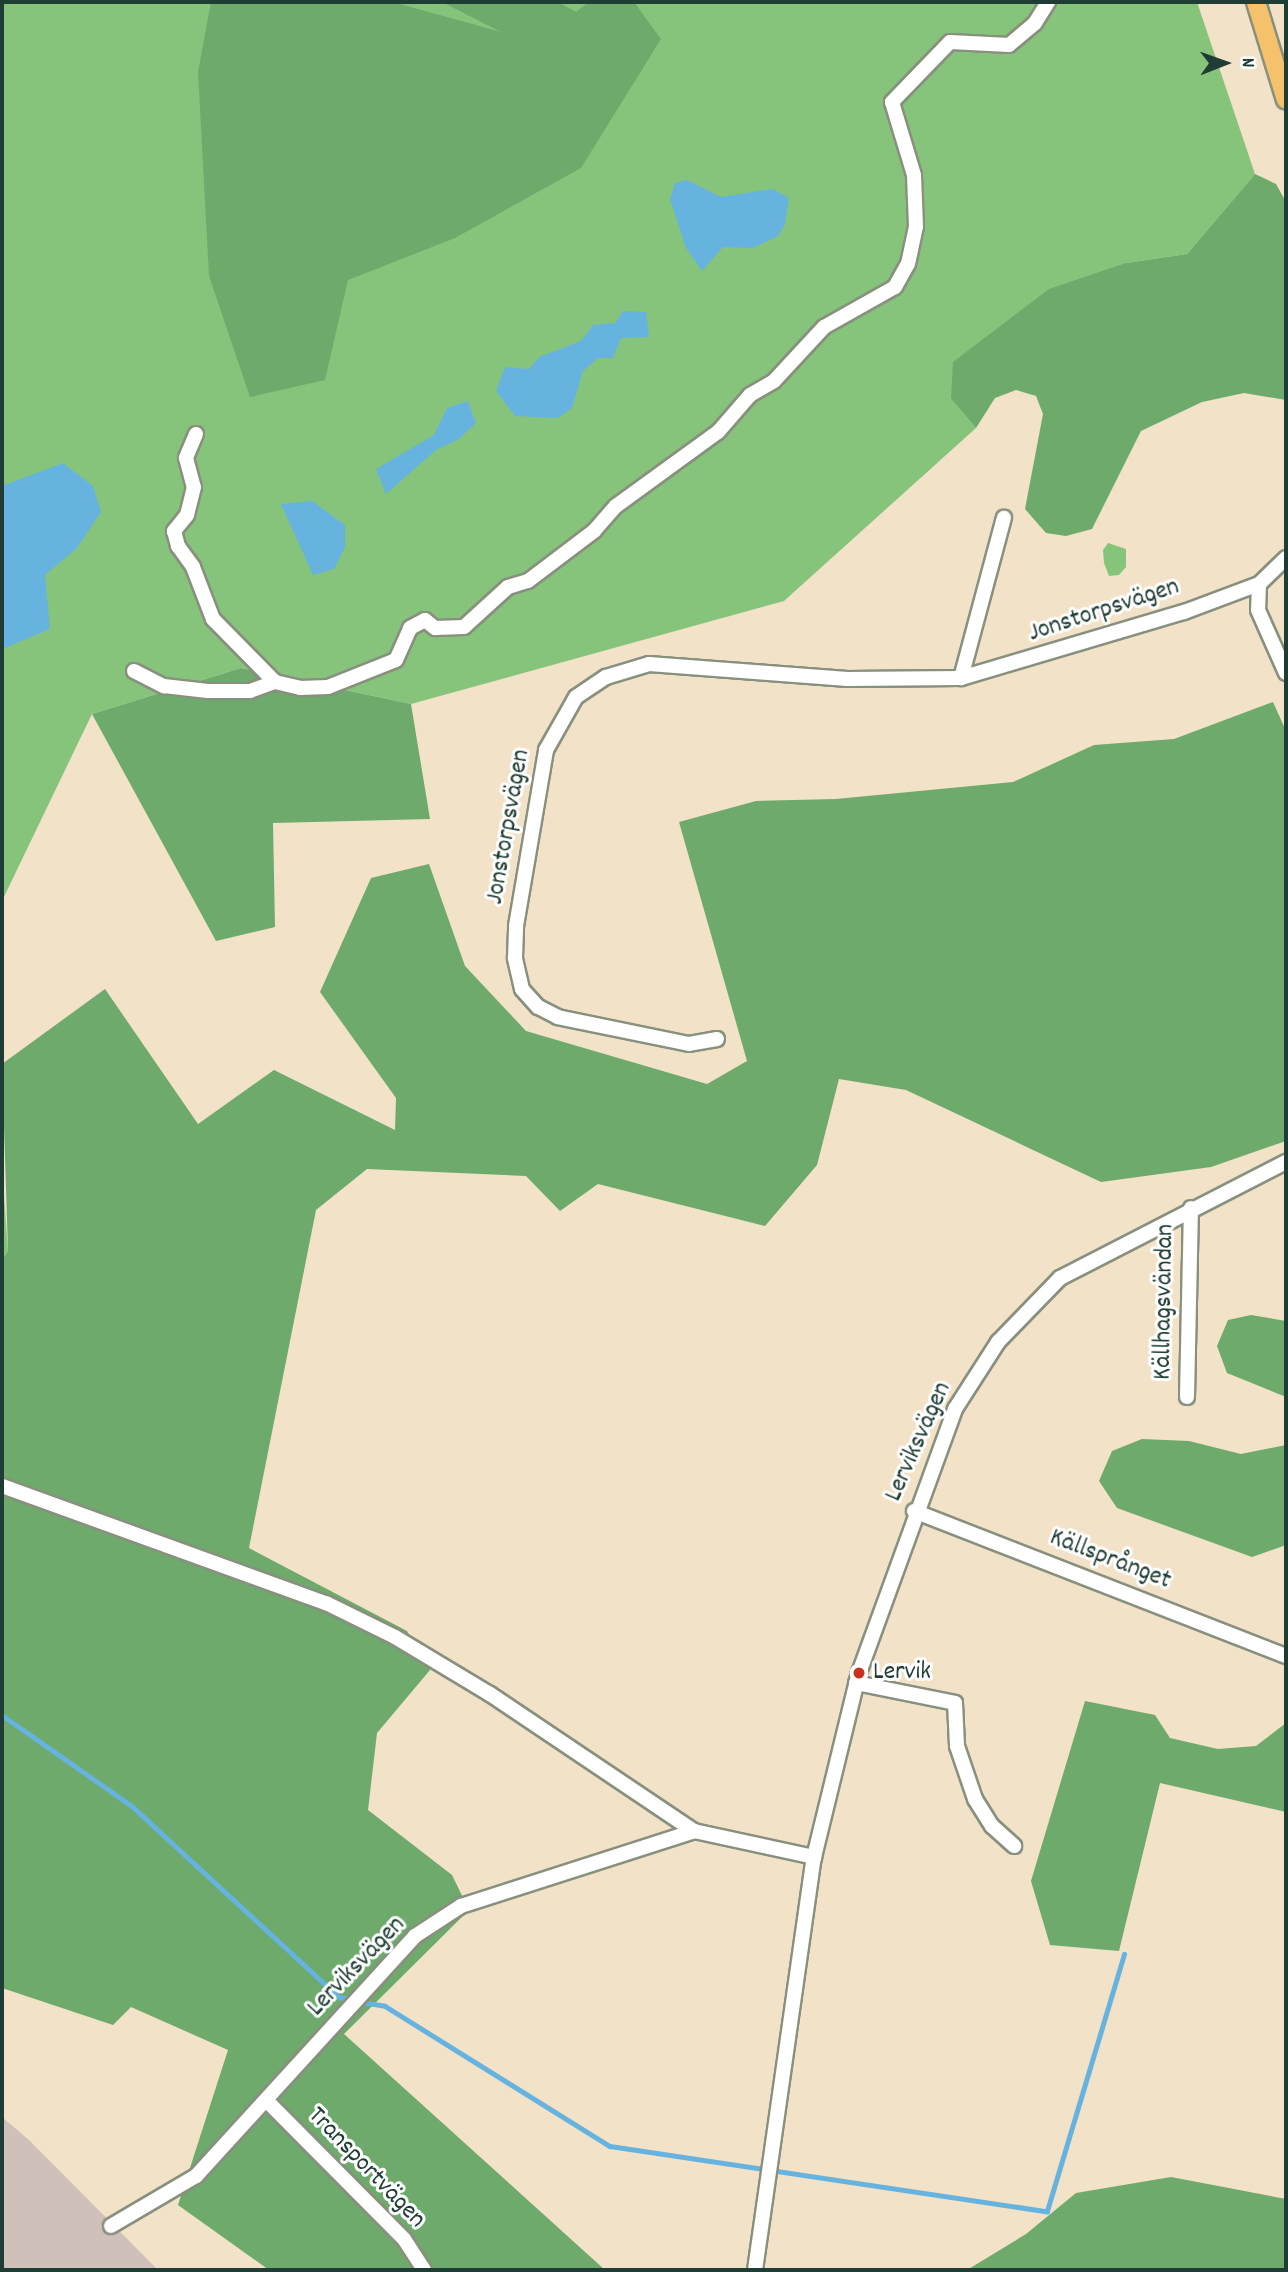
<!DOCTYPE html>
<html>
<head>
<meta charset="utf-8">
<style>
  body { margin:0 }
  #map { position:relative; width:1288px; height:2272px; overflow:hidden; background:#f2e2c7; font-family:Dekko,sans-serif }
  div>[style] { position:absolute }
  .industrial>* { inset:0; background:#cfc1ba }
  .green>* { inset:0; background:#87c47b }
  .forest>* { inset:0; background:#6daa6b }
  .water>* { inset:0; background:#66b3e0 }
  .stream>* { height:4.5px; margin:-2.25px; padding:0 2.25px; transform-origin:2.25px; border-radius:2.25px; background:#66b3e0 }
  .roads { filter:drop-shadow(2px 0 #88907e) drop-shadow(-2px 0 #88907e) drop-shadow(0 2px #88907e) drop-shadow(0 -2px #88907e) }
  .minor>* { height:14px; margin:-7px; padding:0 7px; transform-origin:7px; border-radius:7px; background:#fff }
  .major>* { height:18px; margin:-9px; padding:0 9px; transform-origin:9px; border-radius:9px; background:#f5c16b }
  .dots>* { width:19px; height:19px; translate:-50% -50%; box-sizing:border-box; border:4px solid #fff; border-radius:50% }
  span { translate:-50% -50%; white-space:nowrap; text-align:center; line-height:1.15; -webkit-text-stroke:6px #fff; paint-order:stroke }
  .street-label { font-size:26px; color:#1f3d34 }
  .poi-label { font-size:26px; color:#1f3d34 }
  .left { translate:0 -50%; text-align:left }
  .frame { position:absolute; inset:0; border:4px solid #1f3d34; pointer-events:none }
  .north { position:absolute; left:1190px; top:28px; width:70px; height:70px; -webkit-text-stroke:5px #fff; paint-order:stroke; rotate:89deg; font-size:19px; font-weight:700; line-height:28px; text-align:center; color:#1f3d34 }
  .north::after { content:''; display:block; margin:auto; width:24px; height:32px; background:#1f3d34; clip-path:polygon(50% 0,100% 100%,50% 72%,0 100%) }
</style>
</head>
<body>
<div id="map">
  <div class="industrial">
    <div style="clip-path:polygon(2px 2117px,29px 2140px,158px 2270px,2px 2270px)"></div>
  </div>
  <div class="green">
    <div style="clip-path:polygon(2px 2px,1197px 2px,1255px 174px,1187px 254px,1126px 263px,951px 399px,976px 428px,784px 601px,411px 704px,241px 668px,92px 714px,2px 901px)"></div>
    <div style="clip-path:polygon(1108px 543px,1126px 549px,1126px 567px,1119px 575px,1109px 576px,1104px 563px,1103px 550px)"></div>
    <div style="clip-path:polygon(2px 1167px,8px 1251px,2px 1259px)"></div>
  </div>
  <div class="forest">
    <div style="clip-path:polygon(211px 2px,400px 4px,501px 32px,442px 2px,558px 2px,576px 12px,589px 2px,634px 2px,661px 39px,581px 168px,455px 238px,348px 280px,325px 380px,250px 397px,209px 276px,198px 72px)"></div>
    <div style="clip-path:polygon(1255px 174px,1276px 184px,1286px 202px,1286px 400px,1244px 393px,1202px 402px,1141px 431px,1092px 529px,1066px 536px,1046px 533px,1025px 509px,1043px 414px,1036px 396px,1016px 390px,995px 398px,976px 428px,951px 399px,953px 362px,1049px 289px,1126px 263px,1187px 254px)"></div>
    <div style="clip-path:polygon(241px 668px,411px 704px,430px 819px,273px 823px,275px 927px,216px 941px,92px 714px)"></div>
    <div style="clip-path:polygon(1273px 702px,1286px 731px,1286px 1141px,1211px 1167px,1101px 1182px,906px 1090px,839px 1079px,817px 1165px,765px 1226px,598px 1184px,560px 1211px,526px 1176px,367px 1169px,316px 1210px,249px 1548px,407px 1631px,430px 1670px,377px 1733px,368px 1810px,452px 1875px,469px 1910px,344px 2034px,605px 2270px,269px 2270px,178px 2205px,228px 2050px,131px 2007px,113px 2025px,2px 1988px,2px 1259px,8px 1251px,2px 1064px,105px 989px,198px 1124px,274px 1070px,395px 1130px,396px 1098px,320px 992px,371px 878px,429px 864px,465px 966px,526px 1031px,707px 1084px,747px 1061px,679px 822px,756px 801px,836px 799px,1013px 782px,1094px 745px,1174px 739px)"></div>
    <div style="clip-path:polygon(1251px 1315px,1286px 1321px,1286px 1397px,1227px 1373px,1217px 1346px,1228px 1320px)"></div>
    <div style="clip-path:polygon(1142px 1439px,1189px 1441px,1241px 1454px,1286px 1445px,1286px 1545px,1252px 1557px,1117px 1508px,1099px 1481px,1112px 1451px)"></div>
    <div style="clip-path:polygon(1085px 1701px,1155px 1715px,1170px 1738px,1218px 1749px,1256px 1746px,1286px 1723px,1286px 1812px,1160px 1783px,1119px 1951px,1050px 1945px,1031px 1881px)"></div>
    <div style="clip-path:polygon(1171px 2177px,1286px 2199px,1286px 2270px,967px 2270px,1026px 2234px,1076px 2193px)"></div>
  </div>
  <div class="water">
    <div style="clip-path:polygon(687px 180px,721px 197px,772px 189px,789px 198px,785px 224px,778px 236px,753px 248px,723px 247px,702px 271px,686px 248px,670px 199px,675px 183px)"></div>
    <div style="clip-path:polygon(623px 311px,646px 312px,649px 337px,621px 338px,613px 358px,598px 358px,583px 371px,572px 408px,558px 418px,515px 416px,496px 391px,505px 367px,529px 369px,539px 357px,581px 341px,593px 325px,615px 323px)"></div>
    <div style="clip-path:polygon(468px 401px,476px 423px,459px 439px,436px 450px,386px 494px,376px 469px,434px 435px,447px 408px)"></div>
    <div style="clip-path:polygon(63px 463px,93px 486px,101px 512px,77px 548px,45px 575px,50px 629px,2px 649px,2px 486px)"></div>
    <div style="clip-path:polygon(312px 501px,345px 525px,345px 547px,334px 569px,313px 575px,281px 504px)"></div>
  </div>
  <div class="stream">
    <div style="left:2px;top:1715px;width:159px;rotate:35deg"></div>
    <div style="left:132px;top:1806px;width:282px;rotate:42.7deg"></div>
    <div style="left:339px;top:1997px;width:14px;rotate:12deg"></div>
    <div style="left:361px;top:2002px;width:24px;rotate:9deg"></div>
    <div style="left:385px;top:2006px;width:265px;rotate:31.9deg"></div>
    <div style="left:610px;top:2146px;width:442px;rotate:8.5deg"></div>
    <div style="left:1047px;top:2211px;width:268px;rotate:-73.3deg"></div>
  </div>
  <div class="roads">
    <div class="minor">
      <div style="left:196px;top:434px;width:26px;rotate:113deg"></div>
      <div style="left:186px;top:458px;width:30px;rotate:75deg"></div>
      <div style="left:194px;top:487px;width:29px;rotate:104deg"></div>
      <div style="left:187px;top:515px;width:21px;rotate:129deg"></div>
      <div style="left:174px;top:531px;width:16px;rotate:75deg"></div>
      <div style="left:178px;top:546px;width:26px;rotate:54deg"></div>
      <div style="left:193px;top:567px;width:56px;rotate:69deg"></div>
      <div style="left:213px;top:619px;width:88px;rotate:45.5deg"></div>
      <div style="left:1286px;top:558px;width:37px;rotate:136deg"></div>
      <div style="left:1259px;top:584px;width:26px;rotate:92deg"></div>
      <div style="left:1258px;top:610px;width:69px;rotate:66deg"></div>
      <div style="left:134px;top:671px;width:34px;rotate:27deg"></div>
      <div style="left:164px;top:686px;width:44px;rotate:6.5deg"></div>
      <div style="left:208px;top:691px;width:42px"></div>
      <div style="left:250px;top:691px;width:27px;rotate:-20deg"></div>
      <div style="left:275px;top:682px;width:26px;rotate:13deg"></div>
      <div style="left:300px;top:688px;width:28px;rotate:-2deg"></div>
      <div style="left:328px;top:687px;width:73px;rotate:-21.7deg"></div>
      <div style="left:396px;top:660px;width:35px;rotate:-66deg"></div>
      <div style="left:410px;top:628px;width:17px;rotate:-28deg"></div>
      <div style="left:425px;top:620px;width:13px;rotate:39deg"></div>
      <div style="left:435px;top:628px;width:29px;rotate:-2deg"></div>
      <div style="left:464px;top:627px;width:59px;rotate:-42.3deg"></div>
      <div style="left:508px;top:587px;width:21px;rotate:-17deg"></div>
      <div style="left:528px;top:581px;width:83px;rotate:-37.1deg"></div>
      <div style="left:594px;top:531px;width:33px;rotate:-49deg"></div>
      <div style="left:616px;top:506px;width:126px;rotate:-36deg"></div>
      <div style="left:718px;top:432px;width:49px;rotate:-49.1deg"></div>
      <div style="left:750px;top:395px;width:28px;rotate:-30deg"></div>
      <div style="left:774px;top:381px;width:74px;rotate:-47.2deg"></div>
      <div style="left:824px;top:327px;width:81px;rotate:-29.4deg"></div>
      <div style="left:895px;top:287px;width:26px;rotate:-61deg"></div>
      <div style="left:908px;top:264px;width:38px;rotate:-78deg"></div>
      <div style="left:916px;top:227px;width:52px;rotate:-92.2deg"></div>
      <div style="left:914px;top:175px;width:76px;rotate:-106.8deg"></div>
      <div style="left:892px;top:102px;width:83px;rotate:-46deg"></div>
      <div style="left:950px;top:42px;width:59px;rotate:2.9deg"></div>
      <div style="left:1009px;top:45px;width:34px;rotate:-40deg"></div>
      <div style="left:1035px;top:23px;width:25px;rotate:-58deg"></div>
      <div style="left:961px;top:678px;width:166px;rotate:-75deg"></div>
      <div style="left:717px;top:1039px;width:28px;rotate:170deg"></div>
      <div style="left:689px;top:1044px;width:134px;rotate:-168.4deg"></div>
      <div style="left:558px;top:1017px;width:22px;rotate:-153deg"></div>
      <div style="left:538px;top:1007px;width:24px;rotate:-132deg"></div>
      <div style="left:522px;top:989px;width:32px;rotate:-103deg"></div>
      <div style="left:515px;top:958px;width:32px;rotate:-88deg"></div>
      <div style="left:516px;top:926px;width:179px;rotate:-80.3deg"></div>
      <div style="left:546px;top:750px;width:61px;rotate:-60.5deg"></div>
      <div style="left:576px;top:697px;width:36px;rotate:-34deg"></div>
      <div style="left:606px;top:677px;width:45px;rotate:-16.8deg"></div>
      <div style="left:649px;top:664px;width:199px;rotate:4.3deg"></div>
      <div style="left:847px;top:679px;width:114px;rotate:-0.5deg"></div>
      <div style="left:961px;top:678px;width:233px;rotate:-16.5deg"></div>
      <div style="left:1184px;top:612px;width:80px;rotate:-20.5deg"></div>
      <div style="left:1187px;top:1397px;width:189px;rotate:-88.8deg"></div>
      <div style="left:2px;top:1486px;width:344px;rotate:19.9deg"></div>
      <div style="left:326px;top:1603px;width:77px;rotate:26.2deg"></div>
      <div style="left:395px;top:1637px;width:111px;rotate:31deg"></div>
      <div style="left:490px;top:1694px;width:246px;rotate:33.9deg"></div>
      <div style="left:694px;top:1831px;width:123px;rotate:12.2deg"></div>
      <div style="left:914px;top:1511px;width:399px;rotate:21.3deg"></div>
      <div style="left:856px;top:1683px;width:101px;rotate:11.4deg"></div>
      <div style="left:955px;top:1703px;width:43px;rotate:87.3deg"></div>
      <div style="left:957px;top:1746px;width:56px;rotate:71.2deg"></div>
      <div style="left:975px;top:1799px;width:32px;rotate:58deg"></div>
      <div style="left:992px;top:1826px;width:30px;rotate:42deg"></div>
      <div style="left:268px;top:2102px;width:193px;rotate:45.2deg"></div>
      <div style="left:404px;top:2239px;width:37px;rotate:57deg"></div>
      <div style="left:111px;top:2226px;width:99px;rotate:-30.5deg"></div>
      <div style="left:196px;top:2176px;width:325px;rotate:-47.6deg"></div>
      <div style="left:415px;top:1936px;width:55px;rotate:-33.1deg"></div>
      <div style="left:461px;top:1906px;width:245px;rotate:-17.8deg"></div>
      <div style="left:755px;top:2270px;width:417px;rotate:-81.9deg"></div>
      <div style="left:814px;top:1857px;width:189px;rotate:-76.3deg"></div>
      <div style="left:859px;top:1673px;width:281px;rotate:-70deg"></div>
      <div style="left:955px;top:1409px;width:80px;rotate:-57.3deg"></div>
      <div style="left:998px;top:1342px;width:89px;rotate:-45.9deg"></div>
      <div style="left:1060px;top:1278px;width:254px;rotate:-27.2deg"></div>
    </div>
    <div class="major">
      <div style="left:1256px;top:2px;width:102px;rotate:73deg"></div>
    </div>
  </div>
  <div class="dots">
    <div style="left:859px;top:1673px;background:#c8321e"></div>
  </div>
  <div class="street-label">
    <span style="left:1104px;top:611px;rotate:-18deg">Jonstorpsvägen</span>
    <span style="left:509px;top:827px;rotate:-80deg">Jonstorpsvägen</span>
    <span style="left:1165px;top:1302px;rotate:-89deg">Källhagsvändan</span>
    <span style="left:919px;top:1442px;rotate:-66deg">Lerviksvägen</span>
    <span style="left:1110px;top:1560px;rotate:21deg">Källsprånget</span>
    <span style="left:357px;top:1967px;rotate:-46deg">Lerviksvägen</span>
    <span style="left:366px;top:2168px;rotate:46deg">Transportvägen</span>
  </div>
  <div class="poi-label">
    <span class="left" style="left:873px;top:1673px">Lervik</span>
  </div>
  <div class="frame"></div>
  <div class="north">N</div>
</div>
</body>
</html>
